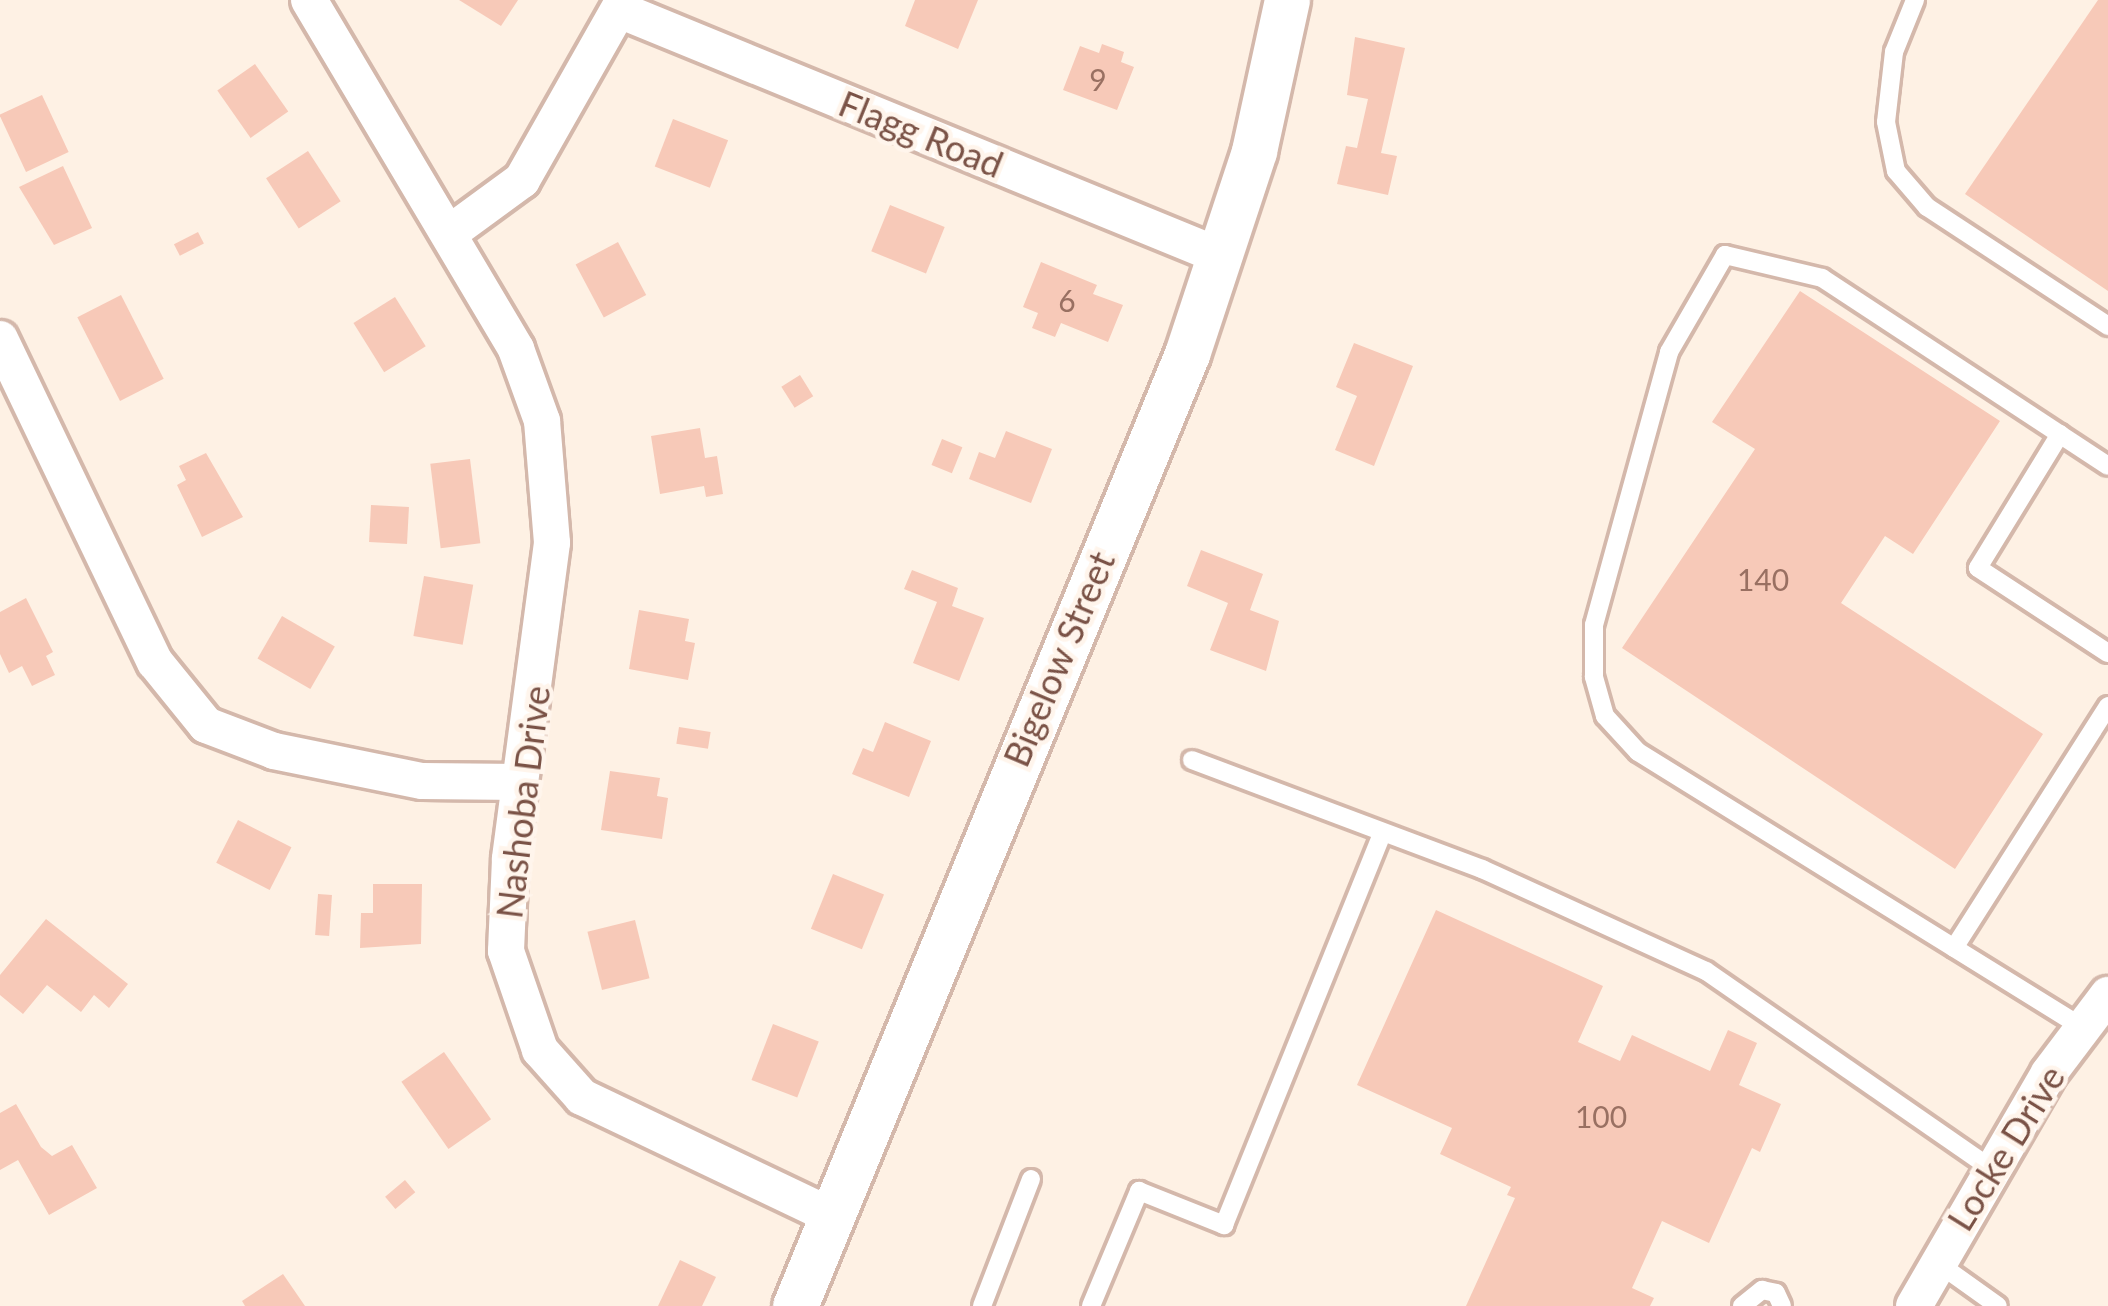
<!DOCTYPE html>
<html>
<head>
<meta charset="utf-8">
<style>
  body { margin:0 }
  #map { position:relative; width:2108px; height:1306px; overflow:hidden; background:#fef1e4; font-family:Lato,sans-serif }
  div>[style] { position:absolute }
  .building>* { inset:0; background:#f7c9b8; transform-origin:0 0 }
  .roads { filter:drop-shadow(3px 0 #d4b8ab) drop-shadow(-3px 0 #d4b8ab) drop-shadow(0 3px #d4b8ab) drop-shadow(0 -3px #d4b8ab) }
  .service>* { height:18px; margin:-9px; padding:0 9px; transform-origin:9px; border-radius:9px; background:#fff }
  .minor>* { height:36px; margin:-18px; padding:0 18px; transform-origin:18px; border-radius:18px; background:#fff }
  .tertiary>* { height:45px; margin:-22.5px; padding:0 22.5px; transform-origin:22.5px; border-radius:22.5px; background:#fff }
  span { translate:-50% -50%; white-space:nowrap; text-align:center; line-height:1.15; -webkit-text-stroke:9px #fff5ec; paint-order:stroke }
  .number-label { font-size:30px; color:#997062 }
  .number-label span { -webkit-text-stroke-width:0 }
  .street-label { font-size:36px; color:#7a5246 }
</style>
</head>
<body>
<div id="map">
  <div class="building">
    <div style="clip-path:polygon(459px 0,518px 0,501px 26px)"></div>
    <div style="clip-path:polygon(915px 0,978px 0,958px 49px,905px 26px)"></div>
    <div style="clip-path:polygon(2098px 0,2108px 0,2108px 291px,1965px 194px)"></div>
    <div style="clip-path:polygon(1355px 37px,1405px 48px,1381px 153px,1397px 156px,1388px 195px,1337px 184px,1346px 146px,1357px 148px,1368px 99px,1347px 95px)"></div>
    <div style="clip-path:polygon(1102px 44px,1124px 52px,1121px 62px,1134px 67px,1117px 110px,1063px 90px,1080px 46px,1099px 53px)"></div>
    <div style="left:255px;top:64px;width:58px;height:46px;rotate:55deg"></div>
    <div style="left:42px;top:95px;width:63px;height:47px;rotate:65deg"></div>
    <div style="left:673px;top:119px;width:59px;height:51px;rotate:21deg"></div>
    <div style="left:308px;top:151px;width:60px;height:50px;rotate:57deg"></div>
    <div style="clip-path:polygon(63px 166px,92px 228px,54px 245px,19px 187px)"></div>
    <div style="left:890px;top:205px;width:59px;height:50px;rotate:22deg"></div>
    <div style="left:198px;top:232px;width:13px;height:27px;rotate:63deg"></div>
    <div style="left:618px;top:242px;width:60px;height:48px;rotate:62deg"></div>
    <div style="clip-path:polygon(1041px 262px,1097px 285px,1093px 294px,1123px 305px,1108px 342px,1061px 323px,1055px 337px,1032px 328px,1038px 313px,1023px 307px)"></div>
    <div style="clip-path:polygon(1800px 291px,2000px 421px,1913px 554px,1885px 536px,1841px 603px,2043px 734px,1955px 869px,1622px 648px,1755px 449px,1712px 422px)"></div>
    <div style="left:121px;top:295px;width:94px;height:49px;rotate:63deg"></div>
    <div style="left:395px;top:297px;width:58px;height:49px;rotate:58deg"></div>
    <div style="clip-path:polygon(1354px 343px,1413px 366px,1374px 466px,1335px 450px,1357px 396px,1336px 387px)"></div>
    <div style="left:800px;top:375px;width:25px;height:22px;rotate:58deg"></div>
    <div style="clip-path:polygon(700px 428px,705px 458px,717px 456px,723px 494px,706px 497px,704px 486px,660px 494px,651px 436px)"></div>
    <div style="clip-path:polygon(1006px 431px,1052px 449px,1031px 503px,969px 479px,979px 452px,995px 458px)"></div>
    <div style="left:942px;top:439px;width:22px;height:28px;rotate:22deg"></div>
    <div style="clip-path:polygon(206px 453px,243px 517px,202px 537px,177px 485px,186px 480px,179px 466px)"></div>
    <div style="left:470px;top:459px;width:85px;height:40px;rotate:83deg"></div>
    <div style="left:371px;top:505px;width:38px;height:37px;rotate:3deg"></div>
    <div style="clip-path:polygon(1201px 550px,1263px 574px,1250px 610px,1279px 621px,1266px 671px,1210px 650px,1228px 603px,1187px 586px)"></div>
    <div style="clip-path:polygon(912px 570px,958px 588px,952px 606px,984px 618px,959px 681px,913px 663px,937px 602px,904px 589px)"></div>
    <div style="left:424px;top:576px;width:50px;height:61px;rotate:10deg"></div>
    <div style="clip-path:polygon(26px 598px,53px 652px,46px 656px,55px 675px,32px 686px,22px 666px,9px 673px,0 654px,0 612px)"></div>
    <div style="clip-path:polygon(639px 610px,689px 619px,685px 641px,695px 643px,688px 680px,629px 669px)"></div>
    <div style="left:282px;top:616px;width:61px;height:49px;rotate:30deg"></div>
    <div style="clip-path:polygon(885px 722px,931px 741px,909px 797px,852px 774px,863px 748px,873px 752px)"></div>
    <div style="left:679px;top:727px;width:32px;height:17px;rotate:9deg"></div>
    <div style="clip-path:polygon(610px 771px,660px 778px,657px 796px,668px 798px,662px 839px,601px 830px)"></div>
    <div style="left:238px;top:820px;width:60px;height:48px;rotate:27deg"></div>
    <div style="left:833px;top:874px;width:55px;height:59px;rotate:22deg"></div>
    <div style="clip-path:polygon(373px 884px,422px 884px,421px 944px,360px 948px,361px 913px,373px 913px)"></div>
    <div style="left:318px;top:894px;width:14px;height:41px;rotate:4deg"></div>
    <div style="clip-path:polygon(1436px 910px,1603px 986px,1578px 1042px,1620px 1061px,1632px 1035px,1710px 1071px,1728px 1030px,1757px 1043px,1739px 1085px,1781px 1104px,1760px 1152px,1752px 1148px,1709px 1243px,1662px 1221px,1632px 1288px,1654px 1298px,1650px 1306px,1466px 1306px,1515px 1198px,1507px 1195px,1511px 1187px,1440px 1154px,1452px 1128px,1357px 1085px)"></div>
    <div style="clip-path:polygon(46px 919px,128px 984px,109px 1008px,94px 995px,81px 1012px,47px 985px,23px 1014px,0 995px,0 975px)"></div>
    <div style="left:635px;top:920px;width:60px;height:49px;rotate:76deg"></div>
    <div style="left:773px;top:1024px;width:49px;height:60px;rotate:21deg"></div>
    <div style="left:444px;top:1052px;width:82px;height:52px;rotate:55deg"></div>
    <div style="clip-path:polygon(16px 1104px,41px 1147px,52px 1156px,72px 1145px,97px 1188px,49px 1215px,18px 1160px,0 1170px,0 1113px)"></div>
    <div style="left:405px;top:1180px;width:16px;height:26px;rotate:50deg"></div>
    <div style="clip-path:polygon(680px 1260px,716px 1277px,702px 1306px,658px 1306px)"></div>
    <div style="clip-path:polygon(283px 1274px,305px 1306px,245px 1306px,242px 1301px)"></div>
  </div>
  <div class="roads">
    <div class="service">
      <div style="left:1915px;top:0;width:56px;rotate:112deg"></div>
      <div style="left:1894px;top:52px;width:70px;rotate:96.5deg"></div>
      <div style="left:1886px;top:122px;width:50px;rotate:78.5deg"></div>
      <div style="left:1896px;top:171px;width:48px;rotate:49.3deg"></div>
      <div style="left:1927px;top:207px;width:217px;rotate:33.3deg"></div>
      <div style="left:2060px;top:434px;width:157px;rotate:121.5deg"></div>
      <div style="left:1978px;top:568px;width:155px;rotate:33.2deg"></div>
      <div style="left:1192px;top:760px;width:310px;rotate:20.6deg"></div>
      <div style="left:1482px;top:869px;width:246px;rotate:24.5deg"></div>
      <div style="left:1706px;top:971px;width:346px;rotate:34.7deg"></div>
      <div style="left:1954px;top:948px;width:287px;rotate:-57.5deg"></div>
      <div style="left:2085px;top:1029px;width:526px;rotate:-148.21deg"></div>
      <div style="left:1638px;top:752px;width:49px;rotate:-132.5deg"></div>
      <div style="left:1605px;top:716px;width:41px;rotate:-105.8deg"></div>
      <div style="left:1594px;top:677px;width:52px;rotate:-90deg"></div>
      <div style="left:1594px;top:625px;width:283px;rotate:-74.6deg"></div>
      <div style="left:1669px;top:352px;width:112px;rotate:-60deg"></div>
      <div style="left:1725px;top:255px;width:100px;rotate:13.3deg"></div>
      <div style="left:1822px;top:278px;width:342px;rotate:33.3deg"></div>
      <div style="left:1935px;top:1261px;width:77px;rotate:35.5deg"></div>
      <div style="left:982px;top:1306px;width:136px;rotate:-68.9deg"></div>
      <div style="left:1091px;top:1306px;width:125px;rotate:-67.3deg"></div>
      <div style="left:1139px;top:1191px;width:92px;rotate:21.8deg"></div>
      <div style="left:1224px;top:1225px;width:422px;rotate:-68deg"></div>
      <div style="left:1742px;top:1306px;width:26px;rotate:-39deg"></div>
      <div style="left:1762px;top:1290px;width:14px;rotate:12deg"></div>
      <div style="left:1776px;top:1293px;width:14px;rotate:65deg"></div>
    </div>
    <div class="minor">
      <div style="left:309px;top:0;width:406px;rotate:59.3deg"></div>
      <div style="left:516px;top:349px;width:77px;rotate:70.1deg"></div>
      <div style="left:542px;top:421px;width:122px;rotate:85.3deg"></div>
      <div style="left:552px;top:543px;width:319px;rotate:97.6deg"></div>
      <div style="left:510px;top:859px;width:92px;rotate:92.5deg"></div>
      <div style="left:506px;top:951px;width:105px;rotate:71deg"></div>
      <div style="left:540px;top:1050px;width:63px;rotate:48.2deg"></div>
      <div style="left:582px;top:1097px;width:276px;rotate:25.5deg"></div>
      <div style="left:622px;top:11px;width:646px;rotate:22.28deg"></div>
      <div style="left:451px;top:232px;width:88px;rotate:-36.2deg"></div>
      <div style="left:522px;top:180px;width:207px;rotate:-60.5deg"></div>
      <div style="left:0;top:339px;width:358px;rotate:64.4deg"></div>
      <div style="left:155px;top:662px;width:81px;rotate:51deg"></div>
      <div style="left:206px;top:725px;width:73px;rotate:20.9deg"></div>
      <div style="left:274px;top:751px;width:151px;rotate:11.5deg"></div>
      <div style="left:422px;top:781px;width:98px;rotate:0.6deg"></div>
      <div style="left:1914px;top:1306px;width:269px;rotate:-59.9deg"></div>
      <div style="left:2049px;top:1073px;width:98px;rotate:-52.9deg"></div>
    </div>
    <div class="tertiary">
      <div style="left:795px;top:1306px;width:1030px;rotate:-67.62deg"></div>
      <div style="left:1187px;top:354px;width:214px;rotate:-71.7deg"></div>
      <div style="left:1254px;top:151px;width:155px;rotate:-77.7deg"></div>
    </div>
  </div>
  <div class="number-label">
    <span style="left:1098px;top:79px">9</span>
    <span style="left:1067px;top:300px">6</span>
    <span style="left:1763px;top:579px">140</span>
    <span style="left:1601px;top:1116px">100</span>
  </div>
  <div class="street-label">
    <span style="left:921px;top:134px;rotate:22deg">Flagg Road</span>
    <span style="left:1059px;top:659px;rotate:-67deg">Bigelow Street</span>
    <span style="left:523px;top:802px;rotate:-83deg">Nashoba Drive</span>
    <span style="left:2006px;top:1148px;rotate:-58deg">Locke Drive</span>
  </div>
</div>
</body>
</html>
